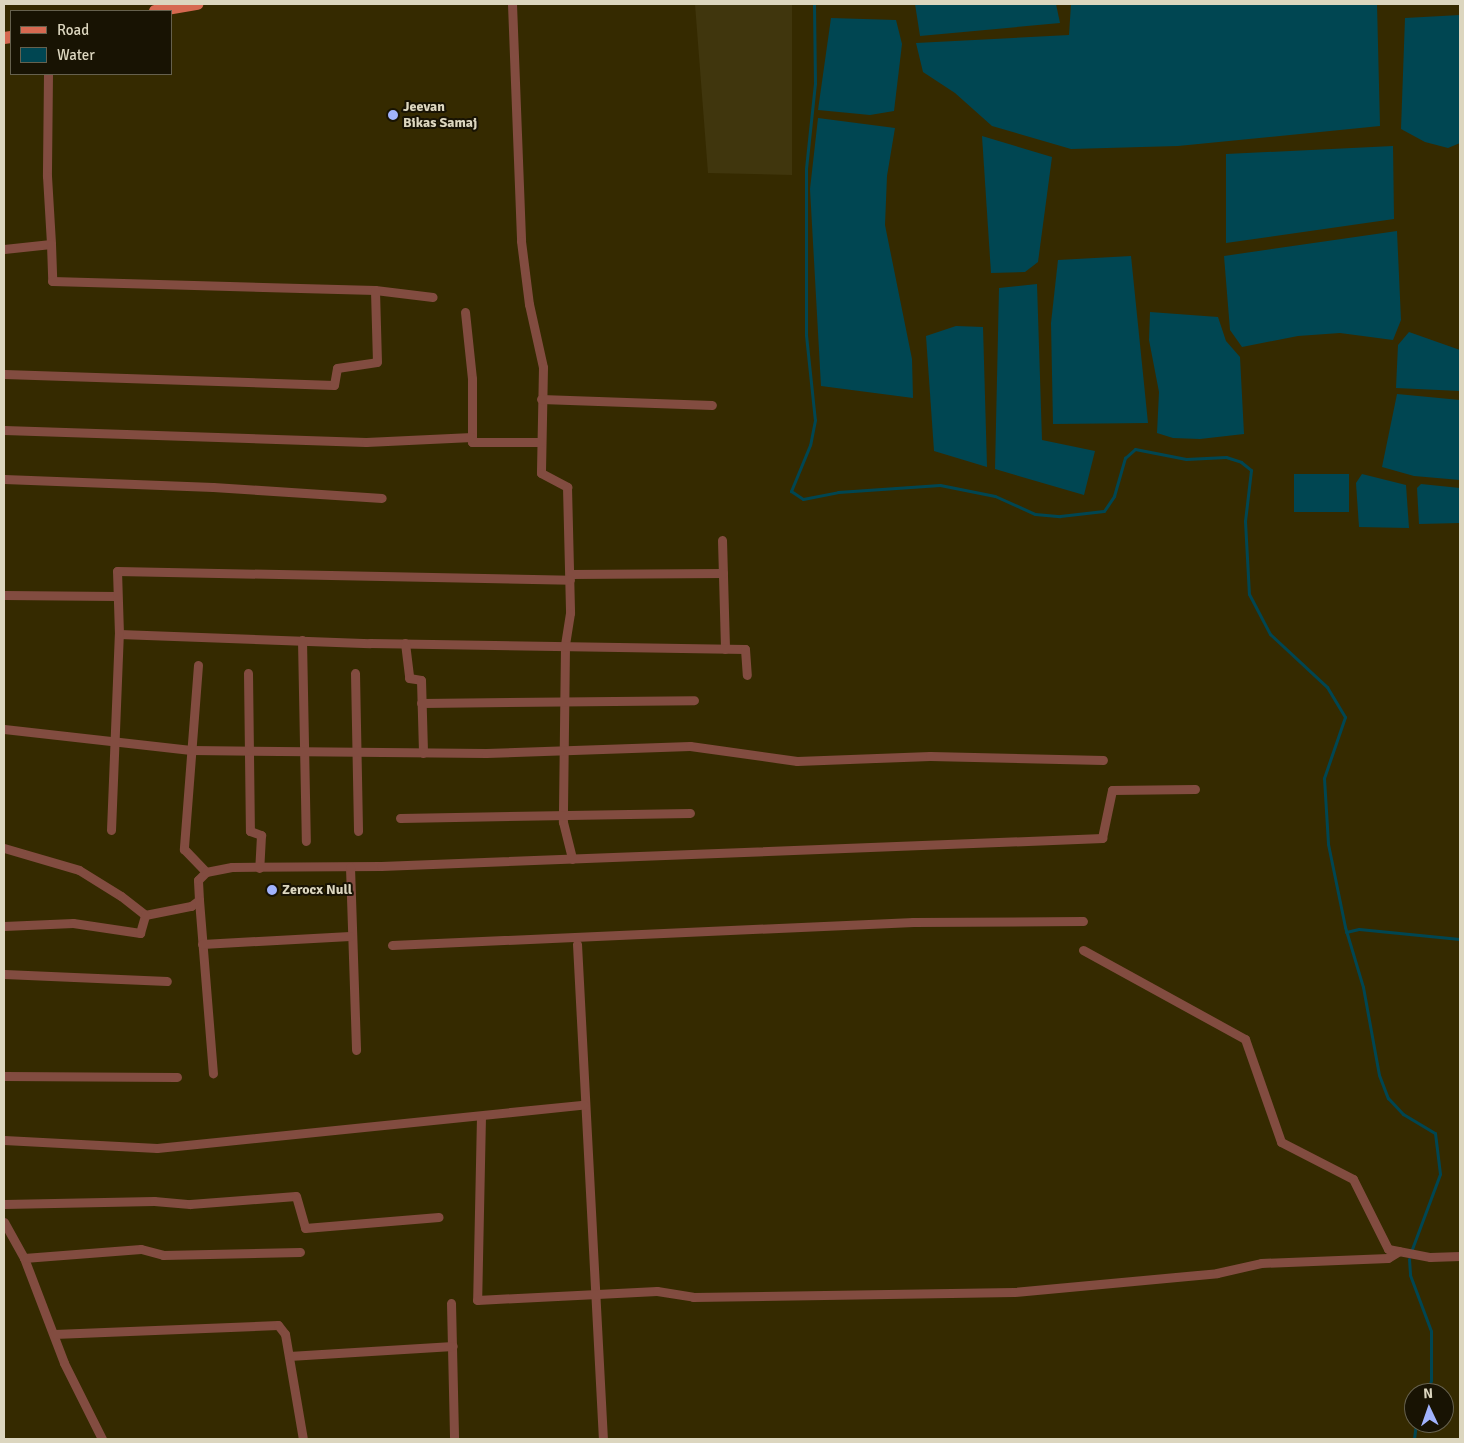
<!DOCTYPE html>
<html>
<head>
<meta charset="utf-8">
<style>
  body { margin:0 }
  #map { position:relative; width:1464px; height:1443px; overflow:hidden; background:#352a00; font-family:Signika,sans-serif }
  div>[style] { position:absolute }
  .built>* { inset:0; background:#40360d }
  .water>* { inset:0; background:#004652; transform-origin:0 0 }
  .stream>* { height:3px; margin:-1.5px; padding:0 1.5px; transform-origin:1.5px; border-radius:1.5px; background:#004652 }
  .minor>* { height:9px; margin:-4.5px; padding:0 4.5px; transform-origin:4.5px; border-radius:4.5px; background:#824c40 }
  .primary>* { height:12px; margin:-6px; padding:0 6px; transform-origin:6px; border-radius:6px; background:#d66951 }
  .dots>* { width:14px; height:14px; translate:-50% -50%; box-sizing:border-box; border:2px solid #181303; border-radius:50% }
  span { translate:-50% -50%; white-space:nowrap; text-align:center; line-height:1.15; -webkit-text-stroke:4px #181303; paint-order:stroke }
  .poi-label { font-size:14px; color:#dcd6bf; font-weight:700 }
  .left { translate:0 -50%; text-align:left }
  .frame { position:absolute; inset:0; border:5px solid #dcd6bf; pointer-events:none }
  .legend { position:absolute; left:10px; top:10px; width:162px; height:65px; box-sizing:border-box; background:#181303; border:1px solid #66614e; margin:0; padding:6px 9px; list-style:none; font-size:15px; color:#dcd6bf }
  .legend li { display:flex; align-items:center; gap:10px; height:25px }
  .legend b { width:25px; border:1px solid #66614e }
  .north { position:absolute; left:1404px; top:1383px; width:50px; height:50px; box-sizing:border-box; background:#181303; border:1px solid #66614e; border-radius:50%; rotate:357deg; font-size:14px; font-weight:700; line-height:20px; text-align:center; color:#dcd6bf }
  .north::after { content:''; display:block; margin:auto; width:18px; height:22px; background:#a1b3fd; clip-path:polygon(50% 0,100% 100%,50% 72%,0 100%) }
</style>
</head>
<body>
<div id="map">
  <div class="built">
    <div style="clip-path:polygon(695px 4px,792px 4px,792px 175px,708px 173px)"></div>
  </div>
  <div class="water">
    <div style="clip-path:polygon(915px 4px,1056px 4px,1060px 23px,920px 36px)"></div>
    <div style="clip-path:polygon(1071px 4px,1377px 4px,1380px 126px,1178px 146px,1071px 149px,992px 126px,955px 93px,923px 72px,916px 43px,1069px 35px)"></div>
    <div style="clip-path:polygon(1460px 15px,1460px 143px,1448px 148px,1425px 142px,1401px 129px,1405px 18px)"></div>
    <div style="clip-path:polygon(831px 18px,896px 20px,902px 44px,894px 111px,870px 115px,818px 110px)"></div>
    <div style="clip-path:polygon(818px 118px,895px 128px,887px 176px,885px 225px,912px 359px,913px 398px,821px 386px,810px 189px)"></div>
    <div style="clip-path:polygon(982px 136px,1052px 157px,1038px 262px,1025px 272px,991px 273px)"></div>
    <div style="clip-path:polygon(1393px 146px,1394px 219px,1226px 243px,1226px 154px)"></div>
    <div style="clip-path:polygon(1397px 231px,1401px 320px,1393px 340px,1340px 333px,1298px 336px,1242px 347px,1230px 330px,1224px 256px)"></div>
    <div style="clip-path:polygon(1131px 256px,1148px 423px,1053px 424px,1051px 323px,1058px 260px)"></div>
    <div style="clip-path:polygon(1037px 284px,1042px 440px,1095px 451px,1084px 495px,995px 469px,999px 288px)"></div>
    <div style="clip-path:polygon(1150px 312px,1218px 317px,1226px 341px,1240px 357px,1244px 434px,1200px 439px,1173px 438px,1157px 433px,1159px 392px,1149px 340px)"></div>
    <div style="clip-path:polygon(956px 326px,983px 327px,987px 467px,934px 451px,926px 336px)"></div>
    <div style="clip-path:polygon(1409px 332px,1460px 350px,1460px 391px,1396px 388px,1398px 345px)"></div>
    <div style="clip-path:polygon(1397px 394px,1460px 400px,1460px 480px,1414px 476px,1382px 467px)"></div>
    <div style="left:1294px;top:474px;width:55px;height:38px"></div>
    <div style="clip-path:polygon(1362px 474px,1406px 485px,1409px 528px,1359px 527px,1356px 483px)"></div>
    <div style="clip-path:polygon(1421px 484px,1460px 488px,1460px 523px,1419px 524px,1417px 488px)"></div>
  </div>
  <div class="stream">
    <div style="left:814px;top:4px;width:79px;rotate:89.3deg"></div>
    <div style="left:815px;top:83px;width:86px;rotate:96deg"></div>
    <div style="left:806px;top:169px;width:166px;rotate:90deg"></div>
    <div style="left:806px;top:335px;width:85px;rotate:84deg"></div>
    <div style="left:815px;top:420px;width:25px;rotate:101deg"></div>
    <div style="left:810px;top:445px;width:50px;rotate:112.4deg"></div>
    <div style="left:791px;top:491px;width:14px;rotate:34deg"></div>
    <div style="left:803px;top:499px;width:36px;rotate:-11deg"></div>
    <div style="left:838px;top:492px;width:102px;rotate:-3.9deg"></div>
    <div style="left:940px;top:485px;width:56px;rotate:11.3deg"></div>
    <div style="left:995px;top:496px;width:44px;rotate:24.2deg"></div>
    <div style="left:1035px;top:514px;width:25px;rotate:5deg"></div>
    <div style="left:1060px;top:516px;width:44px;rotate:-6.5deg"></div>
    <div style="left:1104px;top:511px;width:18px;rotate:-56deg"></div>
    <div style="left:1114px;top:496px;width:40px;rotate:-74deg"></div>
    <div style="left:1125px;top:458px;width:13px;rotate:-42deg"></div>
    <div style="left:1135px;top:449px;width:52px;rotate:11.1deg"></div>
    <div style="left:1186px;top:459px;width:40px;rotate:-2.9deg"></div>
    <div style="left:1226px;top:457px;width:16px;rotate:18deg"></div>
    <div style="left:1241px;top:462px;width:13px;rotate:39deg"></div>
    <div style="left:1251px;top:470px;width:51px;rotate:96.7deg"></div>
    <div style="left:1245px;top:521px;width:73px;rotate:86.9deg"></div>
    <div style="left:1249px;top:594px;width:45px;rotate:62.3deg"></div>
    <div style="left:1270px;top:634px;width:78px;rotate:42.9deg"></div>
    <div style="left:1327px;top:687px;width:35px;rotate:59deg"></div>
    <div style="left:1345px;top:717px;width:65px;rotate:109deg"></div>
    <div style="left:1324px;top:778px;width:66px;rotate:86.5deg"></div>
    <div style="left:1328px;top:844px;width:85px;rotate:78.4deg"></div>
    <div style="left:1345px;top:927px;width:63px;rotate:73.3deg"></div>
    <div style="left:1363px;top:987px;width:89px;rotate:79.7deg"></div>
    <div style="left:1379px;top:1075px;width:25px;rotate:69deg"></div>
    <div style="left:1388px;top:1098px;width:22px;rotate:47deg"></div>
    <div style="left:1403px;top:1114px;width:37px;rotate:31deg"></div>
    <div style="left:1435px;top:1133px;width:41px;rotate:83deg"></div>
    <div style="left:1440px;top:1174px;width:80px;rotate:110.5deg"></div>
    <div style="left:1346px;top:932px;width:13px;rotate:-13deg"></div>
    <div style="left:1359px;top:929px;width:101px;rotate:5.7deg"></div>
    <div style="left:1409px;top:1259px;width:16px;rotate:86deg"></div>
    <div style="left:1410px;top:1275px;width:60px;rotate:69.4deg"></div>
    <div style="left:1431px;top:1331px;width:49px;rotate:90deg"></div>
    <div style="left:1431px;top:1380px;width:13px;rotate:103deg"></div>
    <div style="left:1414px;top:1439px;width:16px;rotate:-83deg"></div>
  </div>
  <div class="minor">
    <div style="left:512px;top:4px;width:237px;rotate:87.8deg"></div>
    <div style="left:521px;top:241px;width:64px;rotate:82.8deg"></div>
    <div style="left:529px;top:304px;width:65px;rotate:77.5deg"></div>
    <div style="left:543px;top:367px;width:106px;rotate:91.1deg"></div>
    <div style="left:541px;top:473px;width:30px;rotate:28deg"></div>
    <div style="left:567px;top:487px;width:126px;rotate:88.6deg"></div>
    <div style="left:570px;top:613px;width:33px;rotate:99deg"></div>
    <div style="left:565px;top:646px;width:176px;rotate:90.7deg"></div>
    <div style="left:563px;top:822px;width:38px;rotate:76deg"></div>
    <div style="left:48px;top:74px;width:102px;rotate:90.6deg"></div>
    <div style="left:47px;top:176px;width:68px;rotate:86.6deg"></div>
    <div style="left:4px;top:249px;width:47px;rotate:-6.1deg"></div>
    <div style="left:51px;top:244px;width:37px;rotate:88deg"></div>
    <div style="left:52px;top:281px;width:323px;rotate:1.6deg"></div>
    <div style="left:375px;top:290px;width:58px;rotate:6.9deg"></div>
    <div style="left:465px;top:312px;width:67px;rotate:84deg"></div>
    <div style="left:472px;top:379px;width:63px;rotate:90deg"></div>
    <div style="left:472px;top:442px;width:69px"></div>
    <div style="left:4px;top:374px;width:330px;rotate:1.9deg"></div>
    <div style="left:334px;top:385px;width:17px;rotate:-80deg"></div>
    <div style="left:337px;top:368px;width:40px;rotate:-8.5deg"></div>
    <div style="left:377px;top:362px;width:72px;rotate:-91.6deg"></div>
    <div style="left:541px;top:399px;width:171px;rotate:2deg"></div>
    <div style="left:4px;top:430px;width:362px;rotate:1.9deg"></div>
    <div style="left:366px;top:442px;width:106px;rotate:-2.7deg"></div>
    <div style="left:4px;top:479px;width:209px;rotate:2.2deg"></div>
    <div style="left:213px;top:487px;width:169px;rotate:3.7deg"></div>
    <div style="left:722px;top:540px;width:109px;rotate:88.4deg"></div>
    <div style="left:570px;top:574px;width:153px;rotate:-0.4deg"></div>
    <div style="left:4px;top:595px;width:112px;rotate:0.5deg"></div>
    <div style="left:119px;top:634px;width:251px;rotate:2.1deg"></div>
    <div style="left:370px;top:643px;width:375px;rotate:0.9deg"></div>
    <div style="left:745px;top:649px;width:26px;rotate:86deg"></div>
    <div style="left:302px;top:640px;width:201px;rotate:88.9deg"></div>
    <div style="left:405px;top:643px;width:35px;rotate:83deg"></div>
    <div style="left:409px;top:678px;width:12px;rotate:9deg"></div>
    <div style="left:421px;top:680px;width:73px;rotate:88.4deg"></div>
    <div style="left:198px;top:665px;width:185px;rotate:94.4deg"></div>
    <div style="left:184px;top:849px;width:32px;rotate:46deg"></div>
    <div style="left:248px;top:673px;width:158px;rotate:89.3deg"></div>
    <div style="left:250px;top:831px;width:12px;rotate:20deg"></div>
    <div style="left:261px;top:835px;width:33px;rotate:93deg"></div>
    <div style="left:355px;top:673px;width:158px;rotate:88.9deg"></div>
    <div style="left:421px;top:703px;width:273px;rotate:-0.6deg"></div>
    <div style="left:4px;top:729px;width:188px;rotate:6.4deg"></div>
    <div style="left:191px;top:750px;width:295px;rotate:0.6deg"></div>
    <div style="left:486px;top:753px;width:204px;rotate:-2deg"></div>
    <div style="left:690px;top:746px;width:108px;rotate:8deg"></div>
    <div style="left:797px;top:761px;width:133px;rotate:-2.2deg"></div>
    <div style="left:930px;top:756px;width:173px;rotate:1.3deg"></div>
    <div style="left:400px;top:818px;width:290px;rotate:-1deg"></div>
    <div style="left:111px;top:830px;width:196px;rotate:-87.7deg"></div>
    <div style="left:119px;top:634px;width:63px;rotate:-91.8deg"></div>
    <div style="left:117px;top:571px;width:453px;rotate:1.1deg"></div>
    <div style="left:4px;top:848px;width:78px;rotate:16.3deg"></div>
    <div style="left:79px;top:870px;width:49px;rotate:31.8deg"></div>
    <div style="left:121px;top:896px;width:31px;rotate:38deg"></div>
    <div style="left:145px;top:915px;width:47px;rotate:-11.1deg"></div>
    <div style="left:191px;top:906px;width:10px;rotate:-37deg"></div>
    <div style="left:199px;top:900px;width:20px;rotate:-93deg"></div>
    <div style="left:198px;top:880px;width:11px;rotate:-45deg"></div>
    <div style="left:206px;top:872px;width:26px;rotate:-11deg"></div>
    <div style="left:232px;top:867px;width:149px;rotate:-0.4deg"></div>
    <div style="left:381px;top:866px;width:722px;rotate:-2.22deg"></div>
    <div style="left:1102px;top:838px;width:49px;rotate:-78.2deg"></div>
    <div style="left:1112px;top:790px;width:83px;rotate:-0.7deg"></div>
    <div style="left:350px;top:867px;width:183px;rotate:88.1deg"></div>
    <div style="left:199px;top:900px;width:174px;rotate:85.4deg"></div>
    <div style="left:4px;top:926px;width:69px;rotate:-2.5deg"></div>
    <div style="left:73px;top:923px;width:68px;rotate:8.5deg"></div>
    <div style="left:140px;top:933px;width:19px;rotate:-74deg"></div>
    <div style="left:202px;top:944px;width:148px;rotate:-3.1deg"></div>
    <div style="left:577px;top:944px;width:496px;rotate:87deg"></div>
    <div style="left:392px;top:945px;width:522px;rotate:-2.53deg"></div>
    <div style="left:913px;top:922px;width:170px;rotate:-0.3deg"></div>
    <div style="left:1083px;top:950px;width:185px;rotate:28.8deg"></div>
    <div style="left:1245px;top:1039px;width:109px;rotate:70.7deg"></div>
    <div style="left:1281px;top:1142px;width:81px;rotate:27.2deg"></div>
    <div style="left:1353px;top:1179px;width:78px;rotate:63.4deg"></div>
    <div style="left:1388px;top:1249px;width:43px;rotate:10.8deg"></div>
    <div style="left:1430px;top:1257px;width:30px;rotate:-2deg"></div>
    <div style="left:4px;top:974px;width:163px;rotate:2.5deg"></div>
    <div style="left:4px;top:1076px;width:173px;rotate:0.3deg"></div>
    <div style="left:481px;top:1116px;width:184px;rotate:91.2deg"></div>
    <div style="left:477px;top:1300px;width:180px;rotate:-2.9deg"></div>
    <div style="left:657px;top:1291px;width:36px;rotate:9deg"></div>
    <div style="left:693px;top:1297px;width:321px;rotate:-0.9deg"></div>
    <div style="left:1014px;top:1292px;width:204px;rotate:-5.3deg"></div>
    <div style="left:1217px;top:1273px;width:45px;rotate:-12.8deg"></div>
    <div style="left:1261px;top:1263px;width:127px;rotate:-2.3deg"></div>
    <div style="left:1388px;top:1258px;width:13px;rotate:-32deg"></div>
    <div style="left:4px;top:1140px;width:153px;rotate:3deg"></div>
    <div style="left:157px;top:1148px;width:429px;rotate:-5.8deg"></div>
    <div style="left:4px;top:1204px;width:150px;rotate:-1.1deg"></div>
    <div style="left:154px;top:1201px;width:36px;rotate:5deg"></div>
    <div style="left:190px;top:1204px;width:106px;rotate:-4.3deg"></div>
    <div style="left:296px;top:1196px;width:33px;rotate:74deg"></div>
    <div style="left:305px;top:1228px;width:134px;rotate:-4.7deg"></div>
    <div style="left:4px;top:1222px;width:41px;rotate:60.9deg"></div>
    <div style="left:24px;top:1258px;width:112px;rotate:69.1deg"></div>
    <div style="left:64px;top:1363px;width:85px;rotate:63.4deg"></div>
    <div style="left:24px;top:1258px;width:117px;rotate:-4.4deg"></div>
    <div style="left:141px;top:1249px;width:23px;rotate:15deg"></div>
    <div style="left:163px;top:1255px;width:137px;rotate:-1.3deg"></div>
    <div style="left:451px;top:1303px;width:136px;rotate:88.7deg"></div>
    <div style="left:54px;top:1334px;width:224px;rotate:-2.3deg"></div>
    <div style="left:278px;top:1325px;width:11px;rotate:52deg"></div>
    <div style="left:285px;top:1334px;width:107px;rotate:80.3deg"></div>
    <div style="left:289px;top:1356px;width:164px;rotate:-3.5deg"></div>
  </div>
  <div class="primary">
    <div style="left:155px;top:11px;width:43px;rotate:-9.5deg"></div>
    <div style="left:4px;top:38px;width:7px;rotate:-8deg"></div>
  </div>
  <div class="dots">
    <div style="left:393px;top:115px;background:#a1b3fd"></div>
    <div style="left:272px;top:890px;background:#a1b3fd"></div>
  </div>
  <div class="poi-label">
    <span class="left" style="left:403px;top:115px">Jeevan<br>Bikas Samaj</span>
    <span class="left" style="left:282px;top:890px">Zerocx Null</span>
  </div>
  <div class="frame"></div>
  <ul class="legend">
  <li><b style="height:6px;background:#d66951"></b>Road</li>
  <li><b style="height:14px;background:#004652"></b>Water</li>
  </ul>
  <div class="north">N</div>
</div>
</body>
</html>
